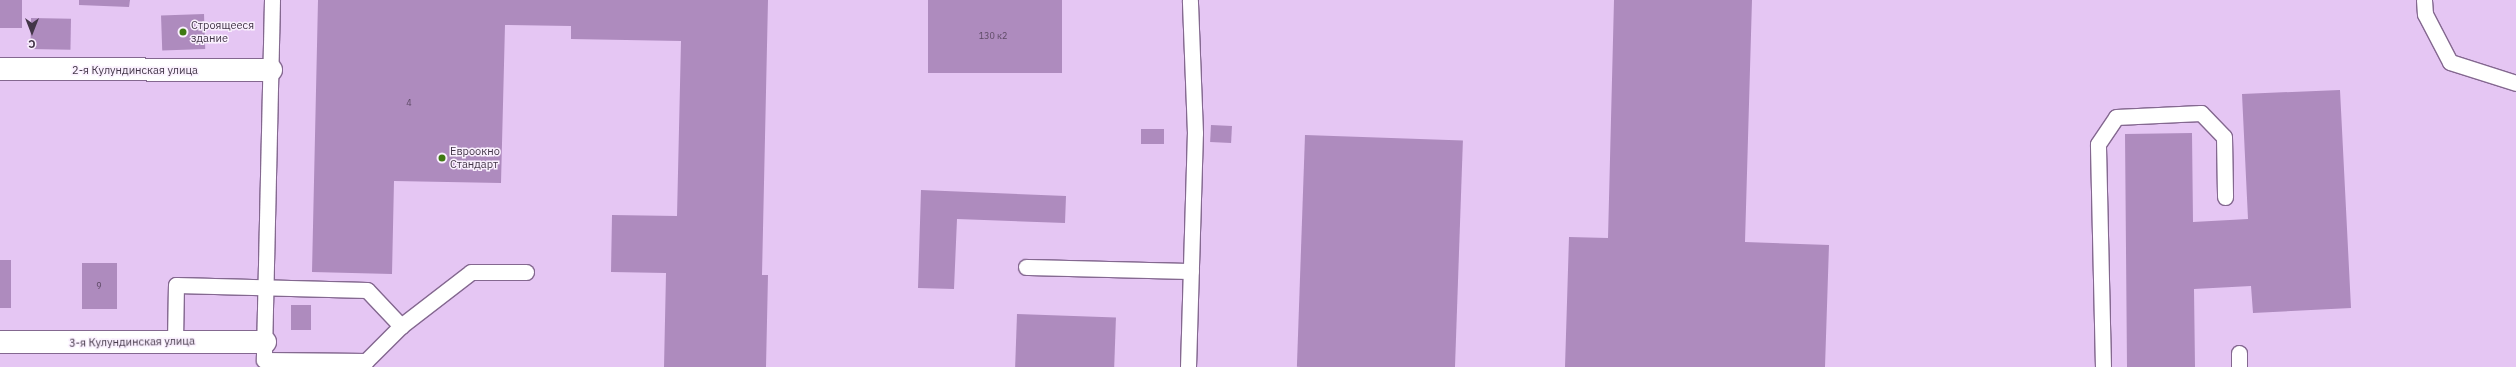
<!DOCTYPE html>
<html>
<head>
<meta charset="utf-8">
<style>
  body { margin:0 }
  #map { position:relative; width:2516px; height:367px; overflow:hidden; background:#e5c6f3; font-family:"IBM Plex Sans",sans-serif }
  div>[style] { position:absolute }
  .building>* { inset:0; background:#ae8bbe; transform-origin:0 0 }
  .roads { filter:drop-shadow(1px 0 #846890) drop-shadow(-1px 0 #846890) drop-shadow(0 1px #846890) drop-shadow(0 -1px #846890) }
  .lane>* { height:15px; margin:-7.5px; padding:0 7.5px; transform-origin:7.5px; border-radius:7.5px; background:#fff }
  .street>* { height:22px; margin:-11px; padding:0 11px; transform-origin:11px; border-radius:11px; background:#fff }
  .dots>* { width:11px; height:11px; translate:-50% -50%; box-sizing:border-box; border:2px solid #faf0fe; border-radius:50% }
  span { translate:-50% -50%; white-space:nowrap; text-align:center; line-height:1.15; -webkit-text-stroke:3px #faf0fe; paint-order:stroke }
  .number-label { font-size:9px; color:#5d4a65 }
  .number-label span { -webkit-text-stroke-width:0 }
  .poi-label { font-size:11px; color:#423547 }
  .left { translate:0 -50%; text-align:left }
  .street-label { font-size:11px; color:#423547 }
  .north { position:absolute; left:12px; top:12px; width:40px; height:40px; -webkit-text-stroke:3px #faf0fe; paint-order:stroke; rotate:180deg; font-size:11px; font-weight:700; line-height:16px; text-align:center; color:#423547 }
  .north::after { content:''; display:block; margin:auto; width:14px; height:18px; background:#423547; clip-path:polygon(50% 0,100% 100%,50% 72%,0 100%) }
</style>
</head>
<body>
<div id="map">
  <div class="building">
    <div style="left:0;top:0;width:22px;height:28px"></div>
    <div style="clip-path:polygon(79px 0,130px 0,129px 7px,79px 5px)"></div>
    <div style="clip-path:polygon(318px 0,768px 0,762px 275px,768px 275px,766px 367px,664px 367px,666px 273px,611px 272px,612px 215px,677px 216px,681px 41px,571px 39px,571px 26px,505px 25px,501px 183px,394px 181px,392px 274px,312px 272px)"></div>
    <div style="left:928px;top:0;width:134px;height:73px"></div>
    <div style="clip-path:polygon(1614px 0,1752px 0,1745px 242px,1829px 245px,1825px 367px,1565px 367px,1569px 237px,1608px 238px)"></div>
    <div style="left:204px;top:14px;width:35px;height:43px;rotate:88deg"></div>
    <div style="left:31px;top:18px;width:40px;height:31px;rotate:1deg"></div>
    <div style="clip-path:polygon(2340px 90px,2351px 308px,2253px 313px,2251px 286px,2194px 289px,2195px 367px,2127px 367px,2125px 134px,2192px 133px,2193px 222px,2248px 219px,2242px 94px)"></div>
    <div style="left:1211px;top:125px;width:21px;height:17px;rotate:3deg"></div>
    <div style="left:1141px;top:129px;width:23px;height:15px"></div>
    <div style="left:1305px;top:135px;width:158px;height:232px;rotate:2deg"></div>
    <div style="clip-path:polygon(921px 190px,1066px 196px,1065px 223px,957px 219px,954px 289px,918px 288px)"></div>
    <div style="left:0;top:260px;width:11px;height:48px"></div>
    <div style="left:82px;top:263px;width:35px;height:46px"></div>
    <div style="left:291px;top:305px;width:20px;height:25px"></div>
    <div style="left:1017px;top:314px;width:99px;height:53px;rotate:2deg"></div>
  </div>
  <div class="roads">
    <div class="lane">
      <div style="left:272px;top:0;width:360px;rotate:91.3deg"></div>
      <div style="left:264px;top:360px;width:102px;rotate:0.6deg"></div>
      <div style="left:366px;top:361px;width:49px;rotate:-45deg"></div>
      <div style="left:401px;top:326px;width:88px;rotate:-37.6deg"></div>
      <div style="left:471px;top:272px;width:55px"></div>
      <div style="left:2424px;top:0;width:14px;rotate:86deg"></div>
      <div style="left:2425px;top:14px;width:54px;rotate:62.5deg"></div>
      <div style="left:2450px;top:62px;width:69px;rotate:17.7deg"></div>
      <div style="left:1026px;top:267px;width:165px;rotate:1.4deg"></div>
      <div style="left:175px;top:341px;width:56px;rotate:-89deg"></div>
      <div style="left:176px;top:285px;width:191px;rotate:1.5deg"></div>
      <div style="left:367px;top:290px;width:50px;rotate:46.6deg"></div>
      <div style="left:1188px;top:367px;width:234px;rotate:-88.3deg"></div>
      <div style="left:1195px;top:133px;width:133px;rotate:-92.2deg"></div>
      <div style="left:2103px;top:367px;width:223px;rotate:-91.3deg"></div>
      <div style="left:2098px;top:144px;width:32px;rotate:-56deg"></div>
      <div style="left:2116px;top:117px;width:85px;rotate:-2.7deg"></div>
      <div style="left:2201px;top:113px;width:33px;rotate:46deg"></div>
      <div style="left:2224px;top:137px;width:60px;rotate:89deg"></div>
      <div style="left:2239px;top:367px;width:14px;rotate:-90deg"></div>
    </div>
    <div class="street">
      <div style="left:0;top:69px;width:271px;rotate:0.2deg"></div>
      <div style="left:0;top:342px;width:265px"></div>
    </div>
  </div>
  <div class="dots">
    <div style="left:183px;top:32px;background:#3f7a13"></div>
    <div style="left:442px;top:158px;background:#3f7a13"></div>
  </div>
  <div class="number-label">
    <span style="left:993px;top:36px">130 к2</span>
    <span style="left:409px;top:103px">4</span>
    <span style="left:99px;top:286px">9</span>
  </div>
  <div class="poi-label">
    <span class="left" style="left:191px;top:32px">Строящееся<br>здание</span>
    <span class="left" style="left:450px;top:158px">Евроокно<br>Стандарт</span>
  </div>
  <div class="street-label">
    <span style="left:135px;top:70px">2-я Кулундинская улица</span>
    <span style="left:132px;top:342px;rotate:-1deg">3-я Кулундинская улица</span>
  </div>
  <div class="north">С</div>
</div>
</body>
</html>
